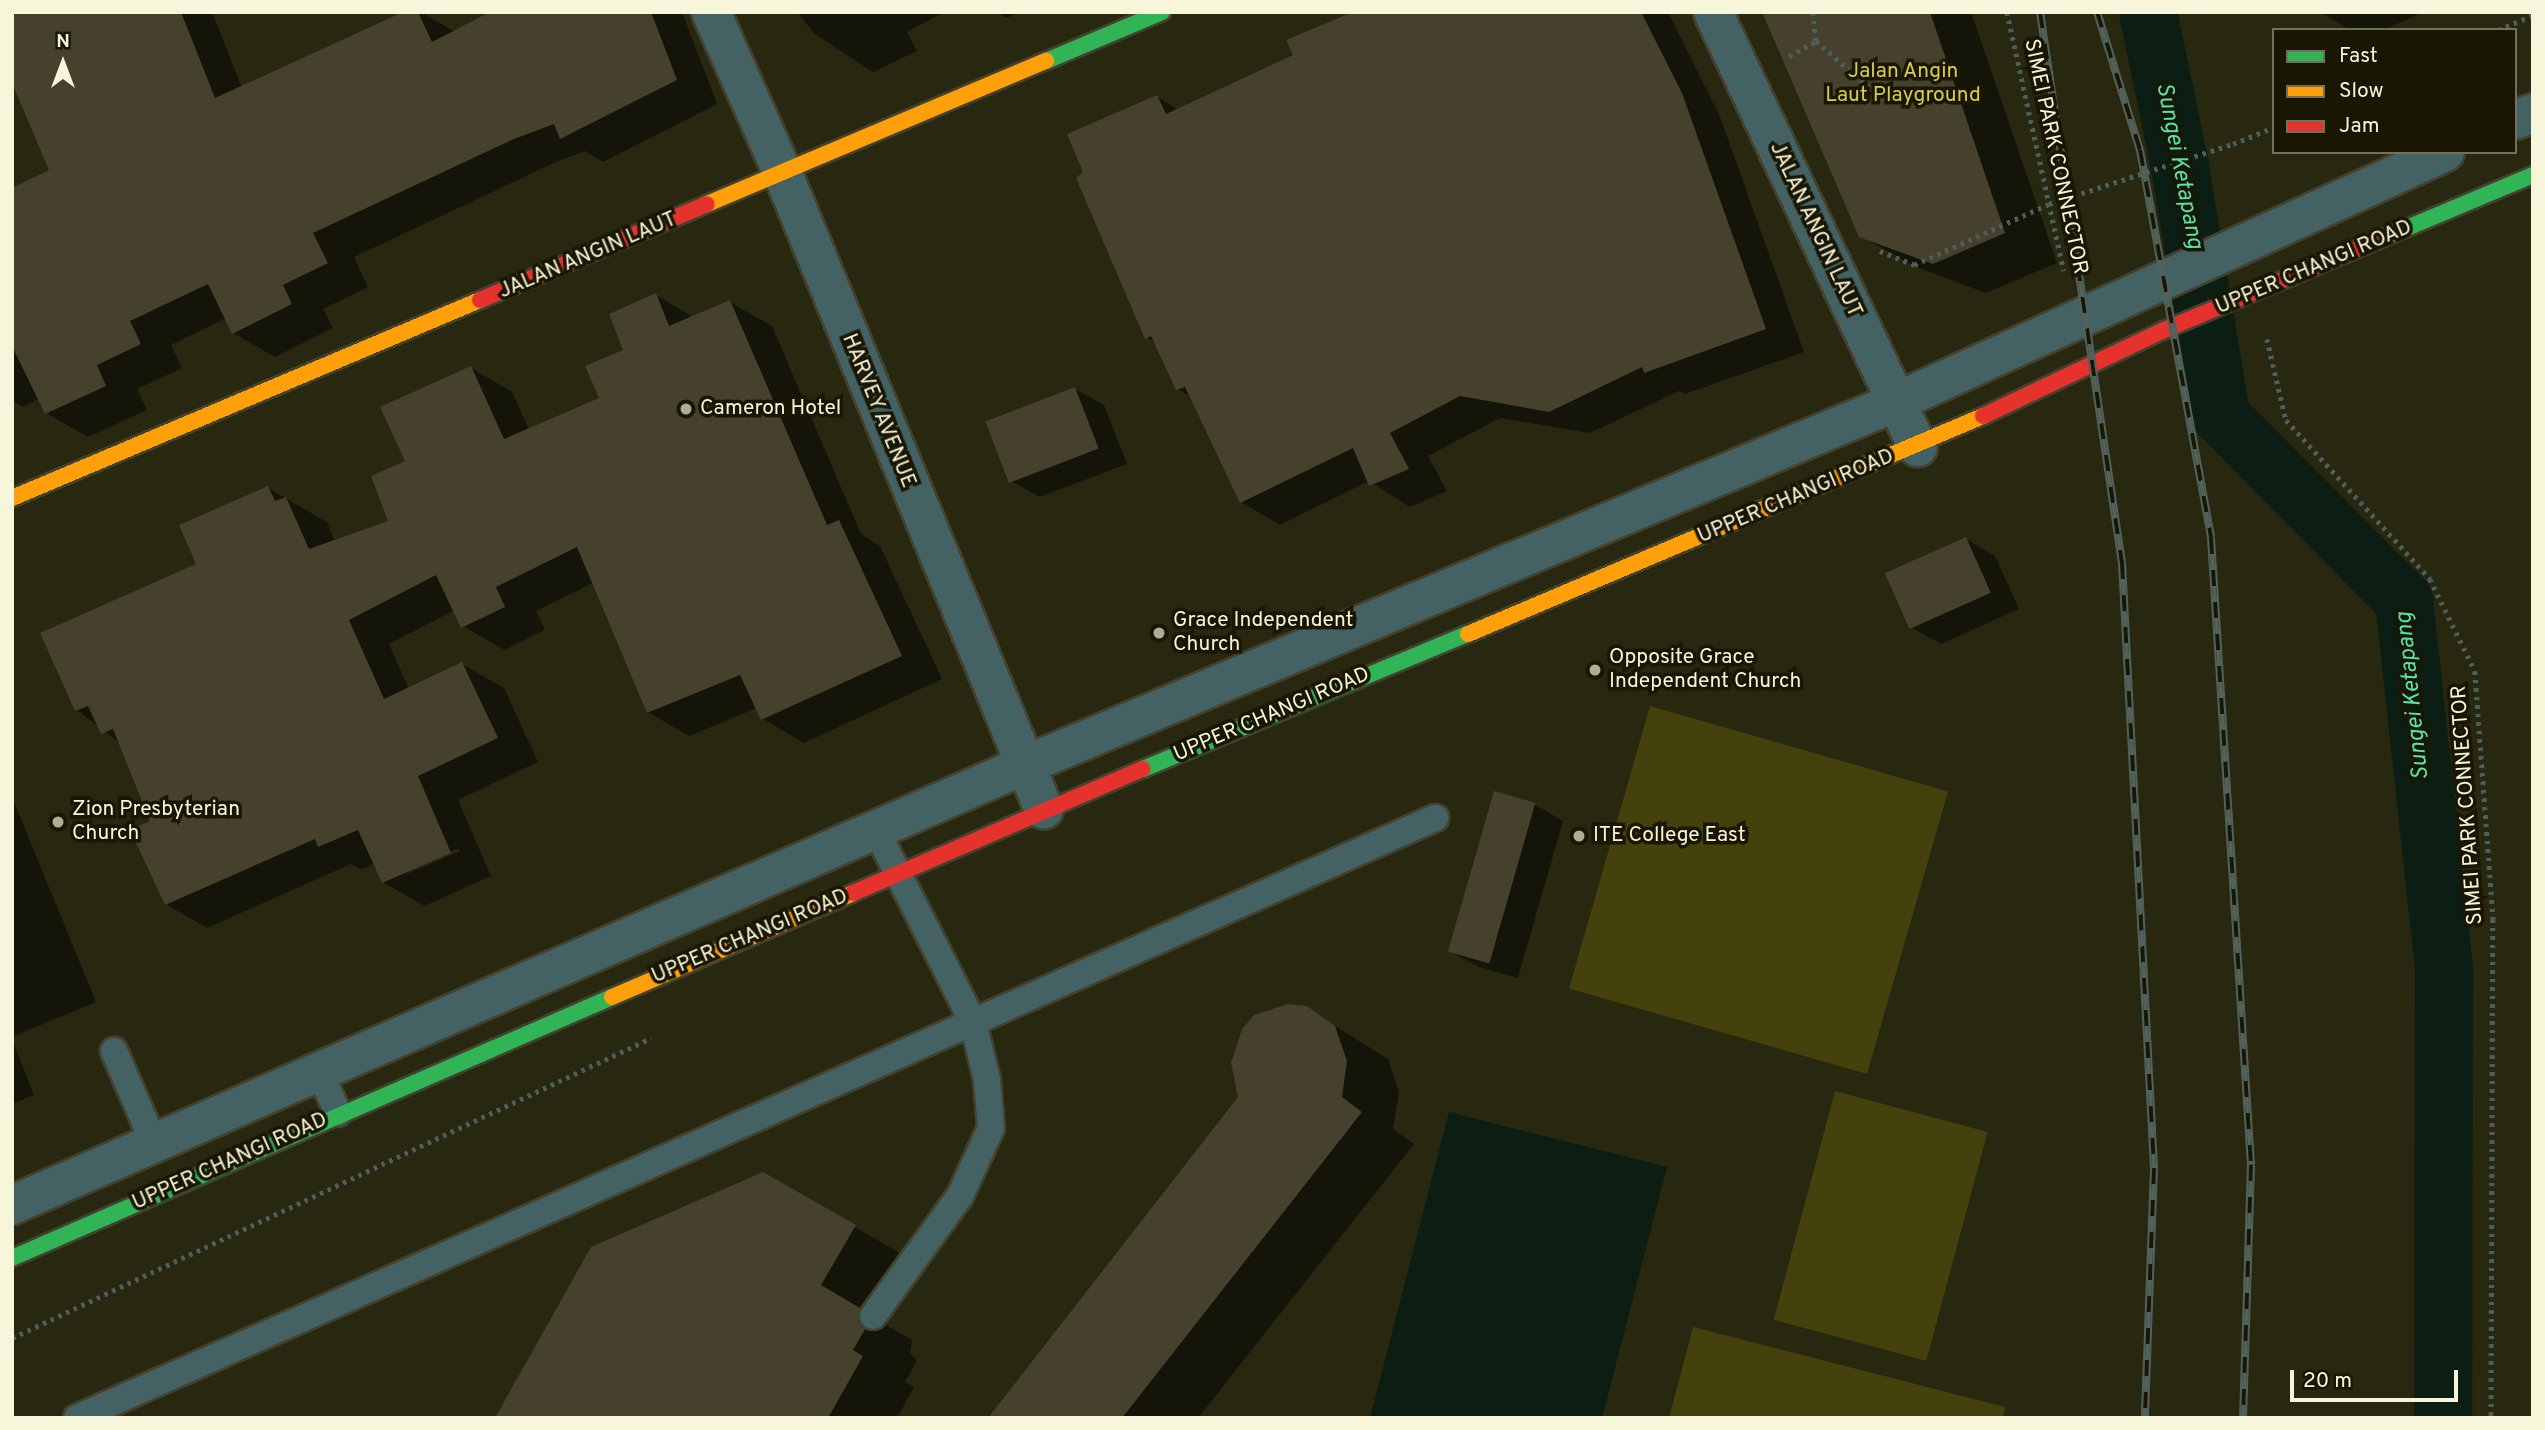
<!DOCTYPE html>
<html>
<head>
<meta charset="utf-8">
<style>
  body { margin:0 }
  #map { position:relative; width:2545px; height:1430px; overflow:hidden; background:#282710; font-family:Overpass,sans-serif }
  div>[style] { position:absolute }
  .green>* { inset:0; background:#45410d; transform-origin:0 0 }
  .water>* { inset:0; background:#0c1e14 }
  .shadow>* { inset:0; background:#0007 }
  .canal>* { height:58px; margin:-29px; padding:0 29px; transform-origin:29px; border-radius:29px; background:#0c1e14 }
  .building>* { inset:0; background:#45412c; transform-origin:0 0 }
  .path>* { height:4.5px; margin-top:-2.25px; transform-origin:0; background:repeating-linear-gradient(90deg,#4d5f5d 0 3.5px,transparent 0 8.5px) }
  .roads { filter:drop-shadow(2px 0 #43422f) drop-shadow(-2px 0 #43422f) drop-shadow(0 2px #43422f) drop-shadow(0 -2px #43422f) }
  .lane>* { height:26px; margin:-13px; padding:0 13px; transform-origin:13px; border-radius:13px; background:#446263 }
  .street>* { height:38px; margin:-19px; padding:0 19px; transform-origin:19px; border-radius:19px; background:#446263 }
  .fast>* { height:16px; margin:-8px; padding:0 8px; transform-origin:8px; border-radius:8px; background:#30b455 }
  .slow>* { height:16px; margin:-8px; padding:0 8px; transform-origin:8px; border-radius:8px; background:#ff9f0a }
  .jam>* { height:16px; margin:-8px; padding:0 8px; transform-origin:8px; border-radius:8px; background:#e5322d }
  .rail>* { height:8px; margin-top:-4px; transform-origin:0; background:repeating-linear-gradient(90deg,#191703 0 16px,#51615c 0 32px); box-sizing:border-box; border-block:2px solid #51615c }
  .dots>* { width:19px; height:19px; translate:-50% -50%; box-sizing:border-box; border:4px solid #191703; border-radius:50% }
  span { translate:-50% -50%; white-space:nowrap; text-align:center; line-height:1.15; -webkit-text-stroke:7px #191703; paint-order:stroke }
  .park-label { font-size:21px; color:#d8cd4c }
  .street-label { font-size:21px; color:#f7f6da }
  .poi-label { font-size:21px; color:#f7f6da }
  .left { translate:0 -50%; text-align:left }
  .water-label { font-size:23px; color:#54e4ad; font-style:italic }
  .frame { position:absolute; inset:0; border:14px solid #f7f6da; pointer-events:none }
  .legend { position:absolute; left:2272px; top:28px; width:245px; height:126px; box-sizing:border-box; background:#191703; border:2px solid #727059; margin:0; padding:9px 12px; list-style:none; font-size:21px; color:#f7f6da }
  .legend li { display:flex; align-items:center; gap:14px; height:35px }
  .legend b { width:35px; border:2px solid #727059 }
  .north { position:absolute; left:28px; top:28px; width:70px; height:70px; -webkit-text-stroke:5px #191703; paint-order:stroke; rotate:0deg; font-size:19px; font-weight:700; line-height:28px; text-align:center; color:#f7f6da }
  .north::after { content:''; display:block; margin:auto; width:24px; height:32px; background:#f7f6da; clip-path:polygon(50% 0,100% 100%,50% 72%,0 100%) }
  .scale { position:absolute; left:2290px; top:1370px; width:168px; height:32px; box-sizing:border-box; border:4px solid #f7f6da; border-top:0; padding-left:9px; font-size:21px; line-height:24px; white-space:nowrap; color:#f7f6da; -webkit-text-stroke:5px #191703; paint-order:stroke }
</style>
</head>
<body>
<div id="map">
  <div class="green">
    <div style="left:1650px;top:706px;width:310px;height:294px;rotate:16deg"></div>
    <div style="left:1835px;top:1091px;width:158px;height:237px;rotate:15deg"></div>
    <div style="clip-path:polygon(1693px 1327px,2005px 1407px,2003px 1418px,1669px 1418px)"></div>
  </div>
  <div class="water">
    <div style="clip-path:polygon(1449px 1112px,1667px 1167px,1602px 1418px,1370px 1418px)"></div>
  </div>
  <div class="shadow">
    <div style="clip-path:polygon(12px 12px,212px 12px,242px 88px,407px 12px,421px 12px,455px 32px,494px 12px,682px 12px,717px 104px,603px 162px,585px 151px,556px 162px,354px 257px,368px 287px,323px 309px,333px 328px,275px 357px,233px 333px,226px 318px,171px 345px,182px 368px,137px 389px,147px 410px,88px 437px,46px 413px,39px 399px,23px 407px,12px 400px,12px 190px,52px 171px)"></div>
    <div style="clip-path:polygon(797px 12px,944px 12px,907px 32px,917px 51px,873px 72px,815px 34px)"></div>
    <div style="clip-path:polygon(996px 12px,1019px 12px,1007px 18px)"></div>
    <div style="clip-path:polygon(1358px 12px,1668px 12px,1720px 117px,1804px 352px,1685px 394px,1679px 391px,1590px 433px,1500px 418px,1428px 456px,1447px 491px,1410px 507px,1369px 481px,1280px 525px,1241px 502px,1191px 397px,1178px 389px,1156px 343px,1146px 337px,1157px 97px,1179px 110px,1295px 56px)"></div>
    <div style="clip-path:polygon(1764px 12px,1971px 12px,2057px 263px,1986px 293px,1914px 266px,1861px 236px)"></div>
    <div style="clip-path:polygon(2320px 12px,2423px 12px,2384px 30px,2350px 30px)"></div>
    <div style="clip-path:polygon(evenodd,656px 295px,693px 317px,730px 302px,772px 326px,861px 534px,880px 546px,942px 679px,804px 743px,763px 719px,757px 708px,689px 736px,648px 712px,593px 583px,536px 611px,545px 630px,504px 650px,463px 626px,455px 610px,389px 644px,409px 689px,462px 664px,504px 688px,538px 762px,458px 800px,491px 876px,424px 906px,383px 882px,375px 863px,361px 870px,351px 864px,207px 928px,166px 904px,152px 822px,120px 743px,77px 710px,268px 488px,327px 522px,335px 541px,390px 522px,407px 462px,471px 368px,512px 392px,529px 430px,601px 399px,656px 295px,459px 848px,460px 851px,407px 874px,407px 870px,459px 848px)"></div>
    <div style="clip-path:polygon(1075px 389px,1104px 405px,1127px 464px,1040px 497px,1011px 481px)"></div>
    <div style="clip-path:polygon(1966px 539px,1995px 556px,2019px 609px,1941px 644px,1912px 628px)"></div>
    <div style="clip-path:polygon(12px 797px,96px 1002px,12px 1037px)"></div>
    <div style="clip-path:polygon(1534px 804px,1563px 821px,1518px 978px,1479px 967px,1450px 951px)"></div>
    <div style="clip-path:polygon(1306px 1008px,1388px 1059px,1399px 1092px,1393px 1129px,1414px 1144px,1198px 1418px,990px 1418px,1240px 1097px,1244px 1030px,1271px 1009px)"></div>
    <div style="clip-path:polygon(12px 1039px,34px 1095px,12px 1104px)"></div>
    <div style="clip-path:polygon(763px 1174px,907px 1257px,872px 1317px,912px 1340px,910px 1353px,917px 1361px,905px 1382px,914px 1387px,897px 1418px,497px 1418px)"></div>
  </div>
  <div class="canal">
    <div style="left:2148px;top:12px;width:158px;rotate:78.3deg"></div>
    <div style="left:2180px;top:167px;width:252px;rotate:80.6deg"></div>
    <div style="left:2221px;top:416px;width:260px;rotate:45.2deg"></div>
    <div style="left:2404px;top:600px;width:372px;rotate:83.8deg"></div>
    <div style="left:2444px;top:970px;width:448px;rotate:90.1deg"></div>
  </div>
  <div class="building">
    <div style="clip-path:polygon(12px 12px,181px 12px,215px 98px,403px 12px,418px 12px,432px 42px,490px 12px,651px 12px,677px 80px,560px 139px,554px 124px,514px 139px,313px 233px,328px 263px,283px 285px,292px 304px,232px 334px,208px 284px,130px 321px,141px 344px,97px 365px,106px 386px,45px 414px,12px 346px,12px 188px,49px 170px,12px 83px)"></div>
    <div style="clip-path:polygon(1353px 12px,1641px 12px,1682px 93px,1766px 329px,1644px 373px,1642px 367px,1549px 412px,1460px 396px,1390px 433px,1409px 469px,1369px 486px,1353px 448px,1240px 503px,1185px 387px,1176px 390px,1151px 336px,1145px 339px,1076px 178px,1083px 172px,1067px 134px,1157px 95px,1166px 114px,1293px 55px,1286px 40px)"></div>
    <div style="clip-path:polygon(1762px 12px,1930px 12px,2005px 233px,1933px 264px,1859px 237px)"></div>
    <div style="clip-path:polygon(656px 293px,669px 326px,730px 300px,827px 525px,839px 520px,902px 656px,761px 720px,740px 675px,647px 713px,577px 547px,496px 587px,505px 607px,461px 628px,436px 575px,349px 620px,384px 699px,462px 662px,498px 738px,418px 776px,451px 853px,382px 883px,358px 830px,318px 847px,315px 839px,165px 905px,130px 830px,150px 821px,113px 729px,101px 734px,88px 706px,75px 711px,40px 633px,196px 564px,179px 525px,268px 486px,275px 501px,286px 497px,309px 549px,388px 521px,371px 476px,405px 461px,380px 407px,471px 366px,504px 439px,599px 398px,585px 366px,623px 350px,609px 314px)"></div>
    <div style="left:1075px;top:387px;width:66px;height:96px;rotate:69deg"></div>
    <div style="left:1966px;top:537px;width:61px;height:89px;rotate:66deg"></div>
    <div style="left:1494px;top:791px;width:43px;height:167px;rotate:16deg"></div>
    <div style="clip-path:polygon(1288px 1004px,1307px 1006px,1335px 1026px,1347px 1061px,1342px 1097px,1362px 1112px,1122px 1418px,988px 1418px,1238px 1097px,1231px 1063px,1242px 1029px,1254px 1015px)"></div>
    <div style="clip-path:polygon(763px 1172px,856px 1225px,821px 1285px,860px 1308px,858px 1322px,865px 1329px,853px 1350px,863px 1356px,828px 1418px,495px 1418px,591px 1247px)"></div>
  </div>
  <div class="path">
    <div style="left:1813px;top:12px;width:29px;rotate:84deg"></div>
    <div style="left:1816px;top:41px;width:81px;rotate:41deg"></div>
    <div style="left:2007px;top:12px;width:265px;rotate:77.6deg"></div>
    <div style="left:2498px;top:30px;width:38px;rotate:-23deg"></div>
    <div style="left:1789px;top:56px;width:31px;rotate:-29deg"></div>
    <div style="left:1880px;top:251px;width:37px;rotate:22deg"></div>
    <div style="left:1914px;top:265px;width:148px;rotate:-24.3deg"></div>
    <div style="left:2049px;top:204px;width:194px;rotate:-18.1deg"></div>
    <div style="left:2233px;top:144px;width:44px;rotate:-22.5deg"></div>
    <div style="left:2267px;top:339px;width:83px;rotate:76.8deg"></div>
    <div style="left:2286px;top:420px;width:215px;rotate:47.8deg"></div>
    <div style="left:2430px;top:579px;width:102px;rotate:63.9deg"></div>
    <div style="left:2475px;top:671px;width:249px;rotate:85.8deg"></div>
    <div style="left:2493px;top:919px;width:499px;rotate:90.2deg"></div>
    <div style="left:12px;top:1338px;width:706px;rotate:-25.15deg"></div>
  </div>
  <div class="roads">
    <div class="lane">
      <div style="left:114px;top:1051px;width:100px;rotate:66.5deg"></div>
      <div style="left:319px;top:1071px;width:46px;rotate:65.7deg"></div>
      <div style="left:873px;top:1316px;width:148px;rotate:-54.1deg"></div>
      <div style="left:960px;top:1196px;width:75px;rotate:-65.5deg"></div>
      <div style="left:991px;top:1128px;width:48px;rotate:-94.8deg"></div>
      <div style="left:987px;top:1080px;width:60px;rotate:-103.6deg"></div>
      <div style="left:973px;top:1022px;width:215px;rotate:-116.8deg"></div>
      <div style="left:77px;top:1418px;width:1485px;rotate:-23.84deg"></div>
    </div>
    <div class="street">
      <div style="left:711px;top:12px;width:177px;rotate:66deg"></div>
      <div style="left:783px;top:174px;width:687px;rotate:67.69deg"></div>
      <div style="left:1713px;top:12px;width:481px;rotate:64.8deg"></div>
      <div style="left:2515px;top:120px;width:19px;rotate:-21deg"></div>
      <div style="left:12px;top:1205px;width:1104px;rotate:-23.48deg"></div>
      <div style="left:1025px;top:765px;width:944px;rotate:-22.62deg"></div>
      <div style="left:1896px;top:402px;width:603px;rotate:-24.48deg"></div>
    </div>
    <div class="fast">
      <div style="left:1046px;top:61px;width:126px;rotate:-22.9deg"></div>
      <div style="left:2376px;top:241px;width:170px;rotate:-22.8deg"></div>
      <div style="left:1143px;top:769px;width:352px;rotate:-22.6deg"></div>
      <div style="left:12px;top:1258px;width:654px;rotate:-23.51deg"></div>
    </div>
    <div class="slow">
      <div style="left:707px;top:204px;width:368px;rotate:-22.9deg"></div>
      <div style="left:12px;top:498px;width:508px;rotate:-22.93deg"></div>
      <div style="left:1468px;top:634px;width:559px;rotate:-22.94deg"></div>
      <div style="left:612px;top:997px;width:262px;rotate:-23.3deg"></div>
    </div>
    <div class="jam">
      <div style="left:480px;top:300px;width:246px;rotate:-22.9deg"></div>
      <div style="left:1983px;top:416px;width:200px;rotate:-25.4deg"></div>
      <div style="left:2164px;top:330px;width:230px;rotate:-22.8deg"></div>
      <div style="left:853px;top:893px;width:315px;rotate:-23.2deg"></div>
    </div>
  </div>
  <div class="rail">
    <div style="left:2040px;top:12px;width:557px;rotate:81.54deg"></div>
    <div style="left:2122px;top:563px;width:606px;rotate:86.97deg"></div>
    <div style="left:2154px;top:1168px;width:250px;rotate:92.1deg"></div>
    <div style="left:2097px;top:12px;width:145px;rotate:72.7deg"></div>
    <div style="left:2140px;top:150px;width:394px;rotate:79.6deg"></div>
    <div style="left:2211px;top:538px;width:628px;rotate:86.35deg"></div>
    <div style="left:2251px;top:1165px;width:253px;rotate:91.8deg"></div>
  </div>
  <div class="dots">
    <div style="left:686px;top:409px;background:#afae93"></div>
    <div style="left:1159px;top:633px;background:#afae93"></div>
    <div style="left:1595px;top:670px;background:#afae93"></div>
    <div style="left:58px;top:822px;background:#afae93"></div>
    <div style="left:1579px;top:836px;background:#afae93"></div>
  </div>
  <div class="park-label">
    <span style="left:1903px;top:84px">Jalan Angin<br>Laut Playground</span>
  </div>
  <div class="street-label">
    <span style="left:2055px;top:157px;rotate:78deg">SIMEI PARK CONNECTOR</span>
    <span style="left:1815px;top:230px;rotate:65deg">JALAN ANGIN LAUT</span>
    <span style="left:588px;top:256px;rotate:-23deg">JALAN ANGIN LAUT</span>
    <span style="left:2314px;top:268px;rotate:-23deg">UPPER CHANGI ROAD</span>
    <span style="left:878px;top:411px;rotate:68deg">HARVEY AVENUE</span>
    <span style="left:1796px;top:497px;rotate:-23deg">UPPER CHANGI ROAD</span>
    <span style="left:1272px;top:715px;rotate:-23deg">UPPER CHANGI ROAD</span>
    <span style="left:2468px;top:805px;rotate:-94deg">SIMEI PARK CONNECTOR</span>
    <span style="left:750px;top:937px;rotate:-23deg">UPPER CHANGI ROAD</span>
    <span style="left:230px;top:1162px;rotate:-24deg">UPPER CHANGI ROAD</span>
  </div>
  <div class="poi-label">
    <span class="left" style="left:700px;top:409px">Cameron Hotel</span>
    <span class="left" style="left:1173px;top:633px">Grace Independent<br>Church</span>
    <span class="left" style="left:1609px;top:670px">Opposite Grace<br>Independent Church</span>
    <span class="left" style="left:72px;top:822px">Zion Presbyterian<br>Church</span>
    <span class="left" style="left:1593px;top:836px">ITE College East</span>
  </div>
  <div class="water-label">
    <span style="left:2178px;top:166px;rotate:79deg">Sungei Ketapang</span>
    <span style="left:2414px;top:696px;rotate:-96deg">Sungei Ketapang</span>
  </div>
  <div class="frame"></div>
  <ul class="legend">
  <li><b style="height:9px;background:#30b455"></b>Fast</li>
  <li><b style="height:9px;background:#ff9f0a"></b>Slow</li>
  <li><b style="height:9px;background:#e5322d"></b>Jam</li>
  </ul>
  <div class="north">N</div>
  <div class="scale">20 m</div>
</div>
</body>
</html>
